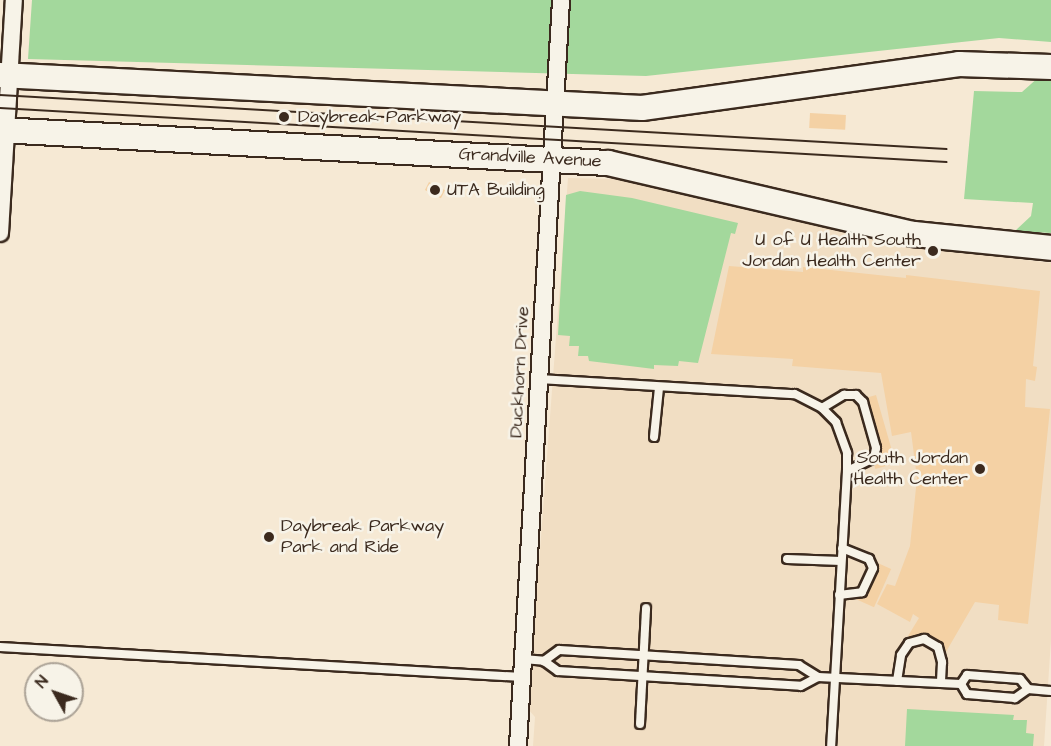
<!DOCTYPE html>
<html>
<head>
<meta charset="utf-8">
<style>
  body { margin:0 }
  #map { position:relative; width:1051px; height:746px; overflow:hidden; background:#f6e9d4; font-family:"Architects Daughter",sans-serif }
  div>[style] { position:absolute }
  .built>* { inset:0; background:#f1dec3 }
  .green>* { inset:0; background:#a3d89c }
  .building>* { inset:0; background:#f4d1a4; transform-origin:0 0 }
  .roads { filter:drop-shadow(2px 0 #3b2a1e) drop-shadow(-2px 0 #3b2a1e) drop-shadow(0 2px #3b2a1e) drop-shadow(0 -2px #3b2a1e) }
  .lane>* { height:8px; margin:-4px; padding:0 4px; transform-origin:4px; border-radius:4px; background:#f7f3e8 }
  .street>* { height:16px; margin:-8px; padding:0 8px; transform-origin:8px; border-radius:8px; background:#f7f3e8 }
  .secondary>* { height:24px; margin:-12px; padding:0 12px; transform-origin:12px; border-radius:12px; background:#f7f3e8 }
  .tram>* { height:1.5px; margin:-0.75px; padding:0 0.75px; transform-origin:0.75px; border-radius:0.75px; background:#3b2a1e }
  .dots>* { width:16px; height:16px; translate:-50% -50%; box-sizing:border-box; border:3px solid #f7f3e8; border-radius:50% }
  span { translate:-50% -50%; white-space:nowrap; text-align:center; line-height:1.15; -webkit-text-stroke:5px #f7f3e8; paint-order:stroke }
  .poi-label { font-size:18px; color:#3b2a1e }
  .left { translate:0 -50%; text-align:left }
  .right { translate:-100% -50%; text-align:right }
  .street-label { font-size:18px; color:#3b2a1e }
  .north { position:absolute; left:24px; top:662px; width:60px; height:60px; box-sizing:border-box; background:#f7f3e8; border:2px solid #aca397; border-radius:50%; rotate:310deg; font-size:16px; font-weight:700; line-height:24px; text-align:center; color:#3b2a1e }
  .north::after { content:''; display:block; margin:auto; width:21px; height:27px; background:#3b2a1e; clip-path:polygon(50% 0,100% 100%,50% 72%,0 100%) }
</style>
</head>
<body>
<div id="map">
  <div class="built">
    <div style="clip-path:polygon(568px 178px,617px 179px,914px 246px,1051px 263px,1051px 640px,1044px 746px,533px 746px,535px 717px,528px 709px)"></div>
  </div>
  <div class="green">
    <div style="clip-path:polygon(32px 0,1051px 0,1051px 42px,999px 38px,646px 76px,28px 59px)"></div>
    <div style="clip-path:polygon(1040px 76px,1051px 77px,1051px 233px,1015px 231px,1031px 216px,1033px 203px,964px 199px,974px 91px,1022px 92px)"></div>
    <div style="clip-path:polygon(580px 191px,632px 198px,738px 223px,735px 234px,731px 233px,698px 363px,679px 361px,678px 366px,654px 365px,654px 369px,589px 361px,588px 356px,578px 356px,579px 346px,569px 346px,570px 336px,558px 335px,566px 195px)"></div>
    <div style="clip-path:polygon(907px 709px,1014px 715px,1013px 720px,1027px 720px,1026px 733px,1034px 734px,1033px 746px,905px 746px)"></div>
  </div>
  <div class="building">
    <div style="left:810px;top:113px;width:36px;height:15px;rotate:3deg"></div>
    <div style="left:429px;top:182px;width:18px;height:9px;rotate:27deg"></div>
    <div style="clip-path:polygon(729px 266px,803px 272px,803px 267px,906px 278px,906px 275px,1040px 291px,1033px 366px,1037px 367px,1035px 381px,1026px 379px,1025px 407px,1050px 409px,1028px 624px,998px 620px,999px 605px,975px 602px,943px 657px,908px 636px,919px 618px,913px 614px,910px 622px,877px 604px,887px 584px,895px 586px,910px 546px,917px 478px,911px 432px,892px 436px,881px 373px,792px 366px,793px 359px,711px 354px)"></div>
    <div style="left:876px;top:395px;width:71px;height:21px;rotate:74deg"></div>
    <div style="left:871px;top:560px;width:22px;height:42px;rotate:24deg"></div>
  </div>
  <div class="roads">
    <div class="lane">
      <div style="left:539px;top:379px;width:256px;rotate:3.4deg"></div>
      <div style="left:795px;top:394px;width:30px;rotate:27deg"></div>
      <div style="left:822px;top:408px;width:20px;rotate:45deg"></div>
      <div style="left:836px;top:422px;width:33px;rotate:70deg"></div>
      <div style="left:847px;top:453px;width:18px;rotate:90deg"></div>
      <div style="left:847px;top:471px;width:275px;rotate:93.3deg"></div>
      <div style="left:822px;top:408px;width:26px;rotate:-31deg"></div>
      <div style="left:844px;top:395px;width:12px"></div>
      <div style="left:856px;top:395px;width:10px;rotate:45deg"></div>
      <div style="left:863px;top:402px;width:48px;rotate:74.2deg"></div>
      <div style="left:876px;top:448px;width:10px;rotate:101deg"></div>
      <div style="left:874px;top:458px;width:30px;rotate:154deg"></div>
      <div style="left:654px;top:437px;width:49px;rotate:-84.2deg"></div>
      <div style="left:787px;top:559px;width:54px;rotate:2.1deg"></div>
      <div style="left:839px;top:595px;width:23px;rotate:-7deg"></div>
      <div style="left:862px;top:592px;width:26px;rotate:-65deg"></div>
      <div style="left:873px;top:568px;width:10px;rotate:-114deg"></div>
      <div style="left:869px;top:559px;width:29px;rotate:-158deg"></div>
      <div style="left:0;top:647px;width:523px;rotate:3.29deg"></div>
      <div style="left:523px;top:659px;width:21px;rotate:5deg"></div>
      <div style="left:544px;top:661px;width:17px;rotate:36deg"></div>
      <div style="left:558px;top:671px;width:243px;rotate:3.5deg"></div>
      <div style="left:801px;top:686px;width:19px;rotate:-28deg"></div>
      <div style="left:818px;top:677px;width:22px;rotate:-148deg"></div>
      <div style="left:799px;top:665px;width:240px;rotate:-176.4deg"></div>
      <div style="left:559px;top:650px;width:19px;rotate:144deg"></div>
      <div style="left:967px;top:675px;width:53px;rotate:4.3deg"></div>
      <div style="left:1020px;top:679px;width:13px;rotate:51deg"></div>
      <div style="left:1028px;top:689px;width:16px;rotate:145deg"></div>
      <div style="left:1015px;top:698px;width:48px;rotate:-175.2deg"></div>
      <div style="left:967px;top:694px;width:12px;rotate:-121deg"></div>
      <div style="left:961px;top:684px;width:11px;rotate:-56deg"></div>
      <div style="left:818px;top:677px;width:143px;rotate:2.8deg"></div>
      <div style="left:897px;top:681px;width:26px;rotate:-81deg"></div>
      <div style="left:901px;top:655px;width:14px;rotate:-56deg"></div>
      <div style="left:909px;top:643px;width:16px;rotate:-15deg"></div>
      <div style="left:924px;top:639px;width:16px;rotate:30deg"></div>
      <div style="left:938px;top:647px;width:16px;rotate:75deg"></div>
      <div style="left:942px;top:662px;width:21px;rotate:93deg"></div>
      <div style="left:1028px;top:689px;width:23px;rotate:5deg"></div>
      <div style="left:640px;top:724px;width:116px;rotate:-87deg"></div>
    </div>
    <div class="street">
      <div style="left:0;top:233px;width:233px;rotate:-86.6deg"></div>
      <div style="left:518px;top:746px;width:747px;rotate:-86.7deg"></div>
    </div>
    <div class="secondary">
      <div style="left:0;top:75px;width:643px;rotate:2.94deg"></div>
      <div style="left:642px;top:108px;width:320px;rotate:-7.9deg"></div>
      <div style="left:959px;top:64px;width:92px;rotate:1.9deg"></div>
      <div style="left:0;top:130px;width:609px;rotate:3.11deg"></div>
      <div style="left:608px;top:163px;width:314px;rotate:13.1deg"></div>
      <div style="left:914px;top:234px;width:138px;rotate:5.8deg"></div>
    </div>
  </div>
  <div class="tram">
    <div style="left:0;top:95px;width:948px;rotate:3.27deg"></div>
    <div style="left:0;top:108px;width:948px;rotate:3.27deg"></div>
  </div>
  <div class="dots">
    <div style="left:284px;top:117px;background:#3b2a1e"></div>
    <div style="left:435px;top:190px;background:#3b2a1e"></div>
    <div style="left:933px;top:251px;background:#3b2a1e"></div>
    <div style="left:980px;top:469px;background:#3b2a1e"></div>
    <div style="left:269px;top:537px;background:#3b2a1e"></div>
  </div>
  <div class="poi-label">
    <span class="left" style="left:298px;top:117px">Daybreak Parkway</span>
    <span class="left" style="left:447px;top:190px">UTA Building</span>
    <span class="right" style="left:921px;top:251px">U of U Health South<br>Jordan Health Center</span>
    <span class="right" style="left:968px;top:469px">South Jordan<br>Health Center</span>
    <span class="left" style="left:281px;top:537px">Daybreak Parkway<br>Park and Ride</span>
  </div>
  <div class="street-label">
    <span style="left:530px;top:158px;rotate:3deg">Grandville Avenue</span>
    <span style="left:520px;top:372px;rotate:-87deg">Duckhorn Drive</span>
  </div>
  <div class="north">N</div>
</div>
</body>
</html>
